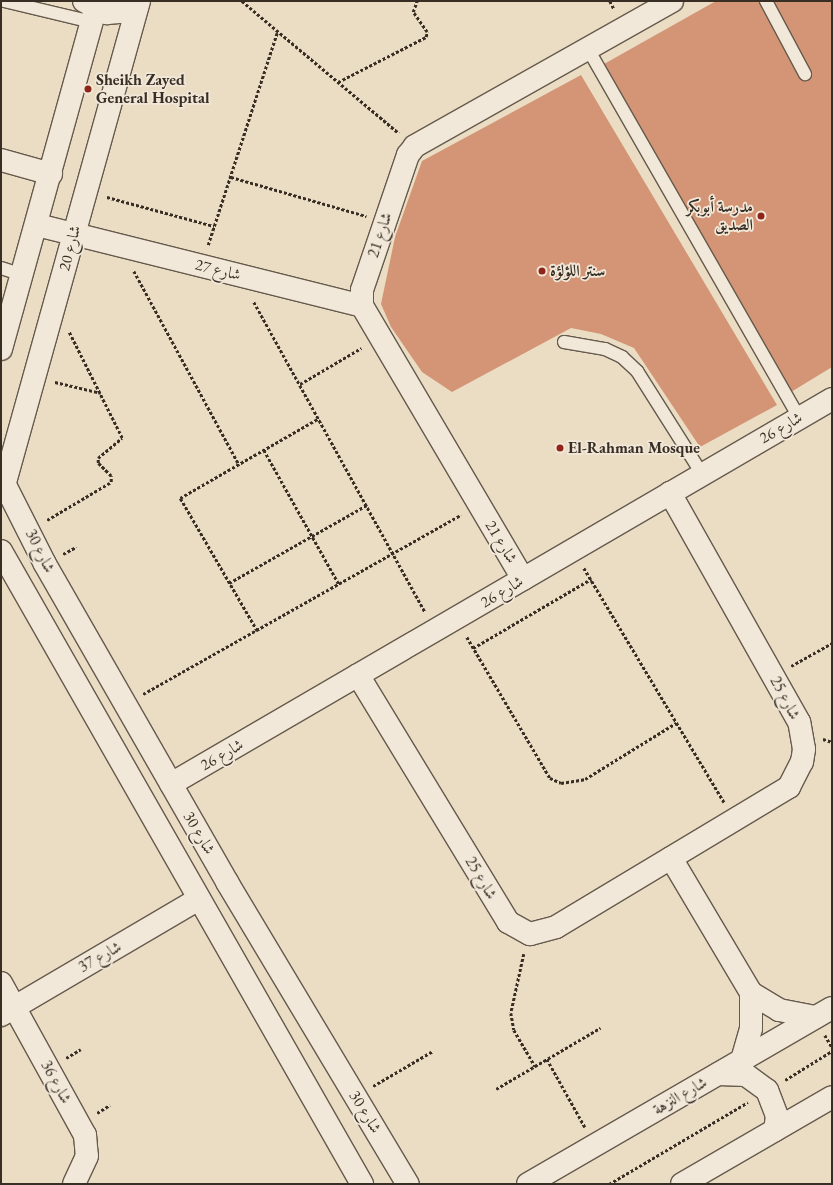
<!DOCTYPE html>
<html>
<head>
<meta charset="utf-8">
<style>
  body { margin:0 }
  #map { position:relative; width:833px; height:1185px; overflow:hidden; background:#ebdcc4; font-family:"EB Garamond",Amiri,serif }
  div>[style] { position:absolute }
  .building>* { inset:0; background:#d39575 }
  .path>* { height:2.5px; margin-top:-1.25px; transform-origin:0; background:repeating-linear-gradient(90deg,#382e24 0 3px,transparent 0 5px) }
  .roads { filter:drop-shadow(1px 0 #655a4c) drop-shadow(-1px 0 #655a4c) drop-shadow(0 1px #655a4c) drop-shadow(0 -1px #655a4c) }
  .service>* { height:12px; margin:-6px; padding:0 6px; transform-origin:6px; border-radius:6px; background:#f2e8d9 }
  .minor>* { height:22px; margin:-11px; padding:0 11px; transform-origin:11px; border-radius:11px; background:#f2e8d9 }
  .tertiary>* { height:22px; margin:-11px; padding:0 11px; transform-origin:11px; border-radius:11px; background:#f2e8d9 }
  .secondary>* { height:22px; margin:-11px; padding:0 11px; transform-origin:11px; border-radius:11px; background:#f2e8d9 }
  .dots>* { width:11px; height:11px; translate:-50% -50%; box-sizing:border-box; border:2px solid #f2e8d9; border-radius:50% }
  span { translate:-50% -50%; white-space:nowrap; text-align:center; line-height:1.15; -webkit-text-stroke:3.5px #f2e8d9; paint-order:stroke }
  .poi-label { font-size:16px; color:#382e24; font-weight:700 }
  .left { translate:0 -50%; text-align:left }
  .right { translate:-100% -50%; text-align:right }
  .street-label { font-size:16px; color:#382e24 }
  .frame { position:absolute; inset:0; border:2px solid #382e24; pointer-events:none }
</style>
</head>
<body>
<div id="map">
  <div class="building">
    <div style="clip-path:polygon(716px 1px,832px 1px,832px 367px,791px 392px,604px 64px)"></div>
    <div style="clip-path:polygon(581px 75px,777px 405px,700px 447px,634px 348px,601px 334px,571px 328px,452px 392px,422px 372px,391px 327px,381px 304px,395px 237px,422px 161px)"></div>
  </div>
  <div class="path">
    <div style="left:242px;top:1px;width:205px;rotate:40.1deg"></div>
    <div style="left:610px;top:1px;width:9px;rotate:63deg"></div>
    <div style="left:338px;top:82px;width:99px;rotate:-27.1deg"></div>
    <div style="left:426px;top:37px;width:5px;rotate:-79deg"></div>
    <div style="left:427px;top:32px;width:24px;rotate:-125deg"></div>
    <div style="left:413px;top:12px;width:12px;rotate:-70deg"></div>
    <div style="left:231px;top:177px;width:141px;rotate:16.1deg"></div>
    <div style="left:107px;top:197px;width:111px;rotate:15.2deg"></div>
    <div style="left:208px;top:245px;width:223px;rotate:-72deg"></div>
    <div style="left:134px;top:271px;width:220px;rotate:61.5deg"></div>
    <div style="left:254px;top:302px;width:354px;rotate:61.1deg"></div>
    <div style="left:55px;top:382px;width:47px;rotate:13.4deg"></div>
    <div style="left:300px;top:384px;width:71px;rotate:-30.5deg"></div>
    <div style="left:264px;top:450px;width:154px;rotate:60.8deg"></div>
    <div style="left:47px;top:520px;width:74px;rotate:-30.7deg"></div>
    <div style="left:111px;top:482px;width:6px;rotate:-90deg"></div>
    <div style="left:111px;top:476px;width:18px;rotate:-135deg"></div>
    <div style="left:98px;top:463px;width:5px;rotate:-90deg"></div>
    <div style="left:98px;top:458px;width:31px;rotate:-40deg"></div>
    <div style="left:122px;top:438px;width:119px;rotate:-116.6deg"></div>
    <div style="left:63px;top:554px;width:15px;rotate:-28deg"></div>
    <div style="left:584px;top:568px;width:273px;rotate:59.1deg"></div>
    <div style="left:229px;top:583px;width:159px;rotate:-29.5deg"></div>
    <div style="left:257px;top:631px;width:154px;rotate:-120.1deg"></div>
    <div style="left:180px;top:498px;width:160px;rotate:-29.9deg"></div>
    <div style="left:467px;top:637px;width:164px;rotate:59.5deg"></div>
    <div style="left:550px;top:778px;width:12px;rotate:24deg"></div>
    <div style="left:561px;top:783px;width:24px;rotate:-9deg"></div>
    <div style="left:585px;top:779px;width:107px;rotate:-31.6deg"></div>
    <div style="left:473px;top:648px;width:137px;rotate:-30.3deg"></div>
    <div style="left:791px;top:666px;width:47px;rotate:-29.3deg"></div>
    <div style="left:143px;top:694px;width:365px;rotate:-29.4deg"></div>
    <div style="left:823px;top:739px;width:9px;rotate:18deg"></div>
    <div style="left:524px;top:954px;width:60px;rotate:102.4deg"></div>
    <div style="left:511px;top:1013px;width:17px;rotate:80deg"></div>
    <div style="left:514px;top:1030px;width:42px;rotate:59.7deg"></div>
    <div style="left:825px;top:1035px;width:14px;rotate:60deg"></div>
    <div style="left:66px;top:1058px;width:17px;rotate:-31deg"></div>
    <div style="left:547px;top:1059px;width:78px;rotate:60.8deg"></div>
    <div style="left:785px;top:1080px;width:55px;rotate:-31.7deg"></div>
    <div style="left:373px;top:1086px;width:69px;rotate:-30.3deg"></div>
    <div style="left:496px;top:1089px;width:121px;rotate:-30.4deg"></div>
    <div style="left:97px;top:1113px;width:15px;rotate:-32deg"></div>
    <div style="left:609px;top:1184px;width:161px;rotate:-30.5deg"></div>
  </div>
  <div class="roads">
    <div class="service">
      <div style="left:4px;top:1px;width:90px;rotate:13.4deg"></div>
      <div style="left:766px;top:1px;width:83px;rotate:61.9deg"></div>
      <div style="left:588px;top:49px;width:425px;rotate:60.2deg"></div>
      <div style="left:1px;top:268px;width:22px;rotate:18deg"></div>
      <div style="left:564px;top:342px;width:42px;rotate:9.7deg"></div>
      <div style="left:605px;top:349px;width:19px;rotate:25deg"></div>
      <div style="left:622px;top:357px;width:21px;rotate:43deg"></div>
      <div style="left:637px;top:371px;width:122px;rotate:57.7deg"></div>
    </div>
    <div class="minor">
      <div style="left:1px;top:160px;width:52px;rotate:15.6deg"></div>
      <div style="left:74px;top:234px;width:297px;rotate:14deg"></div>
      <div style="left:523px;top:579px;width:317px;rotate:-120.5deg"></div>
      <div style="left:362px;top:306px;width:16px;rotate:-90deg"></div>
      <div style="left:362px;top:290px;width:143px;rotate:-71.2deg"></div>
      <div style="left:408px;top:155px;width:11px;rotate:-52deg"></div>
      <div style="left:415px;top:146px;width:295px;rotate:-29.4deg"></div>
      <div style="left:358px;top:675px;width:289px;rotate:58.7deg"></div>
      <div style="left:508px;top:922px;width:25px;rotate:29deg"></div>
      <div style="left:530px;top:934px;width:27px;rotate:-15deg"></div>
      <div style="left:556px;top:927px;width:272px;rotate:-31deg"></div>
      <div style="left:789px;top:787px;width:28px;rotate:-63deg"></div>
      <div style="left:802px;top:762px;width:13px;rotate:-81deg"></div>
      <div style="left:804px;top:749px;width:27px;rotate:-100deg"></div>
      <div style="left:799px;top:722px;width:263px;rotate:-119.4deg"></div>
      <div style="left:171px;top:784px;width:765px;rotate:-30.22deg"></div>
      <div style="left:671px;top:858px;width:157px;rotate:59.3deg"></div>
      <div style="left:751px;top:993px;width:33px;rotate:31deg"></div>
      <div style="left:779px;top:1010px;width:37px;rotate:11deg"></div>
      <div style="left:1px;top:983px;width:174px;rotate:61.1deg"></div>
      <div style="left:85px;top:1135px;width:21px;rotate:85deg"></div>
      <div style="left:87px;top:1156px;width:31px;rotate:115deg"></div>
      <div style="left:1px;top:1015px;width:229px;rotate:-30.4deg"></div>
      <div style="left:742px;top:1060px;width:33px;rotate:-74deg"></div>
      <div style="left:751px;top:1028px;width:35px;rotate:-90deg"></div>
    </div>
    <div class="tertiary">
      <div style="left:84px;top:1px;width:26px;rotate:28deg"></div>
      <div style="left:107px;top:13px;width:12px;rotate:-5deg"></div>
      <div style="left:119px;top:12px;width:21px;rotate:-31deg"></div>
      <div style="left:37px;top:225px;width:38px;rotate:14deg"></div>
      <div style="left:1px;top:349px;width:352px;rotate:-74.5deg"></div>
      <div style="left:1px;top:477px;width:97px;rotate:63.2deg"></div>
      <div style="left:45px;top:564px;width:366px;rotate:60.2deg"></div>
      <div style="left:227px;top:882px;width:352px;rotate:59.1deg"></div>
      <div style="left:2px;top:493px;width:511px;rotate:-74.44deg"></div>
      <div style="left:1px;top:551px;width:729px;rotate:60.3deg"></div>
    </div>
    <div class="secondary">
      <div style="left:718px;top:1074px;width:28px;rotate:2deg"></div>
      <div style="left:746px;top:1075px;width:26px;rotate:36deg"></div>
      <div style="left:767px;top:1090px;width:28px;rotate:69deg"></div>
      <div style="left:777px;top:1116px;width:14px;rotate:98deg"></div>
      <div style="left:528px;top:1184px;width:351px;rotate:-30.1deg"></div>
      <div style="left:682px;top:1184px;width:173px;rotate:-30.1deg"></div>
    </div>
  </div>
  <div class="dots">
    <div style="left:88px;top:89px;background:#8f2418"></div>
    <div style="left:761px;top:216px;background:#8f2418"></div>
    <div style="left:542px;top:271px;background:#8f2418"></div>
    <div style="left:560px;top:448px;background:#8f2418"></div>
  </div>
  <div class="poi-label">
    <span class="left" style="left:96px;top:89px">Sheikh Zayed<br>General Hospital</span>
    <span class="right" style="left:753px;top:216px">مدرسة أبوبكر<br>الصديق</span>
    <span class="left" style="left:550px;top:271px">سنتر اللؤلؤة</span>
    <span class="left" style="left:568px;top:448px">El-Rahman Mosque</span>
  </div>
  <div class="street-label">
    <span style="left:380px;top:235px;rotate:-72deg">شارع 21</span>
    <span style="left:70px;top:248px;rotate:-75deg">شارع 20</span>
    <span style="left:218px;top:270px;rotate:14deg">شارع 27</span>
    <span style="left:781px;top:428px;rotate:-30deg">شارع 26</span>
    <span style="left:501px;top:542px;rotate:59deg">شارع 21</span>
    <span style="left:40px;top:551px;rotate:63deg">شارع 30</span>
    <span style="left:502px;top:592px;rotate:-31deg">شارع 26</span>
    <span style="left:785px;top:698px;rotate:62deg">شارع 25</span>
    <span style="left:222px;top:755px;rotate:-30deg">شارع 26</span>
    <span style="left:199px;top:833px;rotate:60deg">شارع 30</span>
    <span style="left:481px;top:878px;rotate:59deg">شارع 25</span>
    <span style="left:100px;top:957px;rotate:-30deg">شارع 37</span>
    <span style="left:56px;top:1082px;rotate:61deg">شارع 36</span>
    <span style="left:680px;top:1096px;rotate:-30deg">شارع النزهة</span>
    <span style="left:365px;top:1112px;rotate:59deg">شارع 30</span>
  </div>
  <div class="frame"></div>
</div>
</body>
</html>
